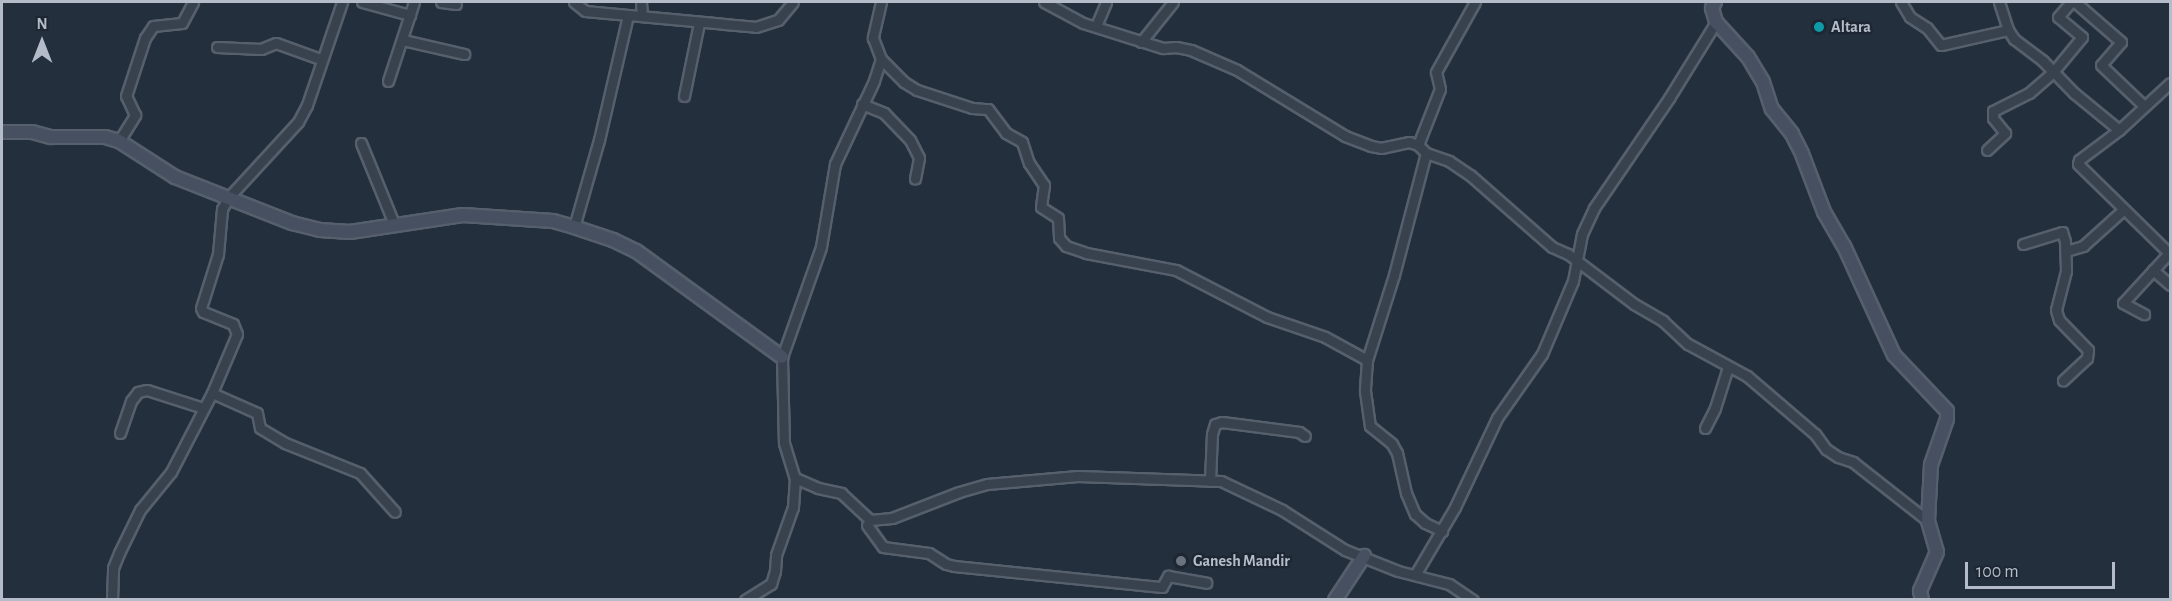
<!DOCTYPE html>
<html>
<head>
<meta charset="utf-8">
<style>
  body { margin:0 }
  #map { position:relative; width:2172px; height:601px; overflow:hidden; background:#242f3e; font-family:"Alegreya Sans",sans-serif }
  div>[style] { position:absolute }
  .roads { filter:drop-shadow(2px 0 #565f6c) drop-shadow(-2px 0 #565f6c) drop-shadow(0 2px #565f6c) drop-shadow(0 -2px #565f6c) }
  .street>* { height:9px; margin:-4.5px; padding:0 4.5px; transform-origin:4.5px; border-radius:4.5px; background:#38414e }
  .secondary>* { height:12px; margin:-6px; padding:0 6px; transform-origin:6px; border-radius:6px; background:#465061 }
  .dots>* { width:16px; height:16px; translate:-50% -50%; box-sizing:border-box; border:3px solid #1d2633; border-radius:50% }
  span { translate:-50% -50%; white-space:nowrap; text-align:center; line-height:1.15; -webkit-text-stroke:4.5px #1d2633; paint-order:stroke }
  .poi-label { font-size:16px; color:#b4bcc9; font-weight:700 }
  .left { translate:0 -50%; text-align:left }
  .frame { position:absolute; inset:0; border:3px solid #b4bcc9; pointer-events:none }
  .north { position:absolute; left:12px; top:12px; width:60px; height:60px; -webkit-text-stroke:4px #1d2633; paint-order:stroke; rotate:0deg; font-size:16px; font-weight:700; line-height:24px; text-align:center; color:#b4bcc9 }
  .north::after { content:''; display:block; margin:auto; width:21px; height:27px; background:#b4bcc9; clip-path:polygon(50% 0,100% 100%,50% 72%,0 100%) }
  .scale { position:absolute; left:1965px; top:562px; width:150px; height:27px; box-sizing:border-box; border:3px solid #b4bcc9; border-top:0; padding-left:8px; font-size:18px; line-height:21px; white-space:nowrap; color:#b4bcc9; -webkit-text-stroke:4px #1d2633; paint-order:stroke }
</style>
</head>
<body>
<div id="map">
  <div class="roads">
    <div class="street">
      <div style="left:362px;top:2px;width:50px;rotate:15.2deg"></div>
      <div style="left:441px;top:2px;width:15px;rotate:8deg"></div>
      <div style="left:574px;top:2px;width:14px;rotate:39deg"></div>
      <div style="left:585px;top:11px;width:172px;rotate:5.3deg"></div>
      <div style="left:756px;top:27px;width:23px;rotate:-18deg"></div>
      <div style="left:778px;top:20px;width:23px;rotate:-50deg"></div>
      <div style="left:641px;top:2px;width:13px;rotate:86deg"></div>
      <div style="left:881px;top:2px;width:37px;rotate:103deg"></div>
      <div style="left:873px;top:38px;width:22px;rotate:69deg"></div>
      <div style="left:881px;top:59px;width:23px;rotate:108deg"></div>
      <div style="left:874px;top:81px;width:92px;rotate:115.2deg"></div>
      <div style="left:835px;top:164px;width:84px;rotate:99.6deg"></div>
      <div style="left:821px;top:247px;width:117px;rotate:109.5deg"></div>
      <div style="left:782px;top:357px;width:86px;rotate:88.7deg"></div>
      <div style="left:784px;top:443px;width:37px;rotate:73deg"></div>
      <div style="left:795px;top:478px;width:25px;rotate:23deg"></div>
      <div style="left:818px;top:488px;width:24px;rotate:12deg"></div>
      <div style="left:841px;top:493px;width:40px;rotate:43deg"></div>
      <div style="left:870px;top:520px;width:22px;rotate:-5deg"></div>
      <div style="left:892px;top:518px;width:72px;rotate:-21.2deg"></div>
      <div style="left:959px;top:492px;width:29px;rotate:-16deg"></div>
      <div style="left:987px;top:484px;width:91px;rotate:-5deg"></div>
      <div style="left:1078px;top:476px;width:143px;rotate:2deg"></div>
      <div style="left:1221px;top:481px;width:68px;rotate:25.4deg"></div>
      <div style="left:1282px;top:510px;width:75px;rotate:32.4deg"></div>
      <div style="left:1345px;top:550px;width:57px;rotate:21.6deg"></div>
      <div style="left:1398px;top:571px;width:53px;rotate:14.3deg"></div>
      <div style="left:1449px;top:584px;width:29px;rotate:34deg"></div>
      <div style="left:1044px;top:2px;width:44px;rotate:28.3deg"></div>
      <div style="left:1083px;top:23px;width:84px;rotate:17.4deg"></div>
      <div style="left:1163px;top:48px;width:13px;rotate:-4deg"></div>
      <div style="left:1176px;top:47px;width:15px;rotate:11deg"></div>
      <div style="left:1191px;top:50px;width:50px;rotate:23.5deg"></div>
      <div style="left:1237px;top:70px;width:127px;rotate:31.4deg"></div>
      <div style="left:1345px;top:136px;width:28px;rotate:21deg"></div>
      <div style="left:1371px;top:146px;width:10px;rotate:11deg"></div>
      <div style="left:1381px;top:148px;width:29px;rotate:-12deg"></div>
      <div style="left:1409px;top:142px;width:9px;rotate:18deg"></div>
      <div style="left:1418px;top:145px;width:11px;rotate:45deg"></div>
      <div style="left:1426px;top:153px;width:24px;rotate:19deg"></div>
      <div style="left:1449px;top:161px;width:25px;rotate:34deg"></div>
      <div style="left:1470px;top:175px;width:109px;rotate:41.3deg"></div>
      <div style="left:1552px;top:247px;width:17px;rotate:24deg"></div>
      <div style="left:1568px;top:254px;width:83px;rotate:37.1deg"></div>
      <div style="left:1634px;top:304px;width:34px;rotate:30deg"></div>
      <div style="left:1663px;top:321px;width:34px;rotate:43deg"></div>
      <div style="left:1688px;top:344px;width:67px;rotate:28.5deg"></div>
      <div style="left:1747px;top:376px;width:89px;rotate:40.5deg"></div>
      <div style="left:1815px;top:434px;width:19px;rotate:54deg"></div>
      <div style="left:1826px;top:449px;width:14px;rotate:34deg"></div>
      <div style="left:1838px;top:457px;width:16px;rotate:18deg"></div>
      <div style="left:1853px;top:462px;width:95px;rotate:38.2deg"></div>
      <div style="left:1901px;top:2px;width:17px;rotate:59deg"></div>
      <div style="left:1910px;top:17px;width:20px;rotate:33deg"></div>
      <div style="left:1927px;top:28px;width:22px;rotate:51deg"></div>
      <div style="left:1941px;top:45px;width:69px;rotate:-12.6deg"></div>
      <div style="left:1999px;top:2px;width:29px;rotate:72deg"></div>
      <div style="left:2008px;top:30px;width:11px;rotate:56deg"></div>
      <div style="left:2014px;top:39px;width:36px;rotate:37deg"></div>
      <div style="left:2043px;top:61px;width:45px;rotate:45.9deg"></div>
      <div style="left:2074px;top:93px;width:58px;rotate:39.4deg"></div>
      <div style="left:2119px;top:130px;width:69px;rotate:-42.7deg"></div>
      <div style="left:2075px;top:2px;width:61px;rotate:41deg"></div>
      <div style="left:2121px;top:42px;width:30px;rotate:131deg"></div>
      <div style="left:2101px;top:65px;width:58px;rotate:43.6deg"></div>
      <div style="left:1096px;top:26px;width:26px;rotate:-67deg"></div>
      <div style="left:403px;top:40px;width:63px;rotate:12.9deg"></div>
      <div style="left:1141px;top:42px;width:51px;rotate:-51.3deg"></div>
      <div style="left:217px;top:47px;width:44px;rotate:2.6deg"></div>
      <div style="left:261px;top:49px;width:16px;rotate:-22deg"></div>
      <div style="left:276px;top:43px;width:47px;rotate:20deg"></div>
      <div style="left:881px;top:59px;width:33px;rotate:45deg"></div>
      <div style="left:904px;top:82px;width:15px;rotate:32deg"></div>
      <div style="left:917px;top:90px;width:58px;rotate:18.1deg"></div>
      <div style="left:972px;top:108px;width:16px;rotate:4deg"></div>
      <div style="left:988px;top:109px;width:30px;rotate:53deg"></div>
      <div style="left:1006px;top:133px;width:18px;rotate:29deg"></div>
      <div style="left:1022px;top:142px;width:22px;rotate:72deg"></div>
      <div style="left:1029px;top:163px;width:27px;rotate:56deg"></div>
      <div style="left:1044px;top:185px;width:22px;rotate:98deg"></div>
      <div style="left:1041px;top:207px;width:20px;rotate:33deg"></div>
      <div style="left:1058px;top:218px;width:20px;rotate:87deg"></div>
      <div style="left:1059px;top:238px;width:11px;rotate:49deg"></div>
      <div style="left:1066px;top:246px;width:21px;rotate:19deg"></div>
      <div style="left:1086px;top:253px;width:92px;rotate:10.7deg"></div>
      <div style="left:1176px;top:270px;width:102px;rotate:27.3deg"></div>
      <div style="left:1267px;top:317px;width:61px;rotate:19deg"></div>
      <div style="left:1325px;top:337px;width:48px;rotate:28.7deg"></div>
      <div style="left:388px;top:81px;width:83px;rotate:-71.8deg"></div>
      <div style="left:684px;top:96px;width:75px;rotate:-78.4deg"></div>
      <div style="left:862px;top:104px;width:24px;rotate:22deg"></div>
      <div style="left:884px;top:113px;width:37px;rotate:46deg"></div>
      <div style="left:910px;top:140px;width:20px;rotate:63deg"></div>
      <div style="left:919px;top:158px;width:21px;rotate:101deg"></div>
      <div style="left:2119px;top:130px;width:50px;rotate:143.1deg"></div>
      <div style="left:2079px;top:160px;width:4px;rotate:104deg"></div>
      <div style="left:2078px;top:164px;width:127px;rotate:44.4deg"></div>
      <div style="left:2169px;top:253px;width:68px;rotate:132.6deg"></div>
      <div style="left:2123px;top:303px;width:24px;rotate:28deg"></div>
      <div style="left:119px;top:141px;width:31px;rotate:-58deg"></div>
      <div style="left:135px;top:115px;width:21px;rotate:-115deg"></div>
      <div style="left:126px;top:96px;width:61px;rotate:-71.9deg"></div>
      <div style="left:145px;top:38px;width:14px;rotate:-56deg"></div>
      <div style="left:153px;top:26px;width:29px;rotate:-6deg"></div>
      <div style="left:182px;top:23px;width:24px;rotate:-62deg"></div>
      <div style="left:361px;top:143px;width:87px;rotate:67.8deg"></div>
      <div style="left:1418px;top:145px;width:60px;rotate:-68.6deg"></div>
      <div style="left:1440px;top:89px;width:17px;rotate:-103deg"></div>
      <div style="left:1436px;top:72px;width:80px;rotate:-60.9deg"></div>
      <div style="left:1987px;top:150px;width:25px;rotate:-43deg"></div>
      <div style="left:2005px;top:133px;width:19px;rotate:-129deg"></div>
      <div style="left:1993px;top:118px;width:7px;rotate:-90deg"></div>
      <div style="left:1993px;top:111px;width:40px;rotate:-26.6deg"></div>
      <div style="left:2029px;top:93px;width:32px;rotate:-41deg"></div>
      <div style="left:2053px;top:72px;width:45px;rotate:-50.4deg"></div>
      <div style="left:2082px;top:37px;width:31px;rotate:-140deg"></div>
      <div style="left:2058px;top:17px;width:20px;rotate:-49deg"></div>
      <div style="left:1426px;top:153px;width:126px;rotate:104.7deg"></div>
      <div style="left:1394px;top:275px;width:89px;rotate:107.6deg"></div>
      <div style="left:1367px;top:360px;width:31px;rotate:94deg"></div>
      <div style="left:1365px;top:391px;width:35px;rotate:82deg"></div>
      <div style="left:1370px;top:426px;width:28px;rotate:39deg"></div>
      <div style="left:1392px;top:444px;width:10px;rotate:61deg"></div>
      <div style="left:1397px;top:453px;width:41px;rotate:77.3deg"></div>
      <div style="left:1406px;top:493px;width:23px;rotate:67deg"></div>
      <div style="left:1415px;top:514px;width:13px;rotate:42deg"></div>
      <div style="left:1425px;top:523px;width:19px;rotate:25deg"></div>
      <div style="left:574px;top:227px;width:91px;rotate:-74deg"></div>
      <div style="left:599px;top:140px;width:128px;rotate:-76.9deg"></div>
      <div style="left:2023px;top:244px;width:41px;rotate:-17.1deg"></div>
      <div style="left:2062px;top:232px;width:9px;rotate:72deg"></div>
      <div style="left:2065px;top:241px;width:30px;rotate:88deg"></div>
      <div style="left:2066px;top:271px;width:40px;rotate:104.4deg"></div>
      <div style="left:2056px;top:310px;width:10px;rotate:73deg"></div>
      <div style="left:2059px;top:320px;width:42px;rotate:46deg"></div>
      <div style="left:2088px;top:350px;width:8px;rotate:97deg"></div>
      <div style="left:2087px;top:358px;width:33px;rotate:137deg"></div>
      <div style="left:2066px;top:251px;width:18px;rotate:-16deg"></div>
      <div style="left:2083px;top:246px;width:54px;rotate:-42deg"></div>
      <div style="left:2153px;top:270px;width:23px;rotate:41deg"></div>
      <div style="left:212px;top:393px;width:49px;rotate:24deg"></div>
      <div style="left:257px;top:413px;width:15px;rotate:79deg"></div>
      <div style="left:260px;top:428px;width:29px;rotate:31deg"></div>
      <div style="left:285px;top:443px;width:81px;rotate:21.8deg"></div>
      <div style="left:360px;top:473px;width:52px;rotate:48.1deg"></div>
      <div style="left:1705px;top:428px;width:22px;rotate:-63deg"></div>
      <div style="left:1715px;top:408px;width:43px;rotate:-72.4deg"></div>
      <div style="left:120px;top:433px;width:34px;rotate:-71deg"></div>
      <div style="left:131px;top:401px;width:11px;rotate:-52deg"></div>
      <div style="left:138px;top:392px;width:9px;rotate:-13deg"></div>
      <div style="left:147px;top:390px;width:59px;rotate:17.8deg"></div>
      <div style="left:1210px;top:481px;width:47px;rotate:-87.6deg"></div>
      <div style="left:1212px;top:434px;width:10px;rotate:-73deg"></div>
      <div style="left:1215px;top:424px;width:7px;rotate:-16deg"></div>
      <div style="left:1222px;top:422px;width:78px;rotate:7.4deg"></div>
      <div style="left:1299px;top:432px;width:7px;rotate:34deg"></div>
      <div style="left:867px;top:525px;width:27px;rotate:54deg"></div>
      <div style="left:883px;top:547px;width:46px;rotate:7.4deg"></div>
      <div style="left:929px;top:553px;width:20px;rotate:33deg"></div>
      <div style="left:946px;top:564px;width:8px;rotate:14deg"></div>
      <div style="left:954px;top:566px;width:209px;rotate:5.8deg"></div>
      <div style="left:1162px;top:587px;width:13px;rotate:-61deg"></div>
      <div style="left:1168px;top:576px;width:39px;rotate:10deg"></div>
      <div style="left:1415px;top:575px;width:79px;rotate:-59.5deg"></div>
      <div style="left:1455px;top:507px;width:98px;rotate:-64.7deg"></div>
      <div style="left:1497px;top:418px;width:78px;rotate:-54.9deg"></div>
      <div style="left:1542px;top:354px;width:79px;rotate:-67deg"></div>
      <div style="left:1573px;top:281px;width:48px;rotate:-79.2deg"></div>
      <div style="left:1582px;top:234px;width:29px;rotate:-65deg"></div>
      <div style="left:1594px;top:208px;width:133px;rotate:-55.7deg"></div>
      <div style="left:1669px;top:98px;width:89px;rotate:-58.3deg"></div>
      <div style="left:112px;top:600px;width:32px;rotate:-88deg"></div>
      <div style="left:113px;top:568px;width:16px;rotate:-68deg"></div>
      <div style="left:119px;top:553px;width:48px;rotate:-64deg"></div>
      <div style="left:140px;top:510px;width:49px;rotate:-50.8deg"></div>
      <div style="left:171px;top:472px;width:89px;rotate:-62.6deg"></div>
      <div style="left:212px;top:393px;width:64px;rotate:-67deg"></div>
      <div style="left:237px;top:334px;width:11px;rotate:-112deg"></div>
      <div style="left:233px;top:324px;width:32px;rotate:-158deg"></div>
      <div style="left:203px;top:312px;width:4px;rotate:-117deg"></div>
      <div style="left:201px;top:308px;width:57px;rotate:-72.5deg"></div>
      <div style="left:218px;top:254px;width:45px;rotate:-84.9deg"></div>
      <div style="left:222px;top:209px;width:13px;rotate:-61deg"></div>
      <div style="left:228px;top:198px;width:103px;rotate:-47.4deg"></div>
      <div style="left:298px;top:122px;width:19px;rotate:-62deg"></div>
      <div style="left:307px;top:105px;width:109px;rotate:-71.2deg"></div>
      <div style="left:745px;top:600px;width:31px;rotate:-32deg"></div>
      <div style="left:771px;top:584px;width:14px;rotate:-73deg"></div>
      <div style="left:775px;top:571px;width:16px;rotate:-86deg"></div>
      <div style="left:776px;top:555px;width:51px;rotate:-70.5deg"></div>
      <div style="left:793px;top:507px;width:29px;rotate:-86deg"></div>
    </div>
    <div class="secondary">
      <div style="left:1715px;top:2px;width:7px;rotate:117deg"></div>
      <div style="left:1712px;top:8px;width:15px;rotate:74deg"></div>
      <div style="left:1716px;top:22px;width:47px;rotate:47.6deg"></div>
      <div style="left:1748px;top:57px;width:29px;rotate:59deg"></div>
      <div style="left:1763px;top:82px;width:28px;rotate:72deg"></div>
      <div style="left:1772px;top:109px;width:32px;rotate:51deg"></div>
      <div style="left:1792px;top:134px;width:22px;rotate:63deg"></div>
      <div style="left:1802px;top:154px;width:62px;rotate:69.2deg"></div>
      <div style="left:1824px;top:212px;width:39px;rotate:60deg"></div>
      <div style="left:1844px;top:246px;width:120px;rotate:65.4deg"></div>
      <div style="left:1894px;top:355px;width:77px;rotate:46.6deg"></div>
      <div style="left:1947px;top:411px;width:8px;rotate:90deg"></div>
      <div style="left:1947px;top:419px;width:49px;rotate:109.2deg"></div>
      <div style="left:1931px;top:465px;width:56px;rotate:93.1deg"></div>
      <div style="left:1928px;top:521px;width:32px;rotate:74deg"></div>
      <div style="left:1937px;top:552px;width:43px;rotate:113.6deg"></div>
      <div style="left:1920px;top:591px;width:9px;rotate:77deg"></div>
      <div style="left:2px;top:132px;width:30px"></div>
      <div style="left:32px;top:132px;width:20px;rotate:15deg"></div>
      <div style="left:51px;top:137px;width:54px"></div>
      <div style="left:105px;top:137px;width:15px;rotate:16deg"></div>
      <div style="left:119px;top:141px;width:67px;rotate:32.7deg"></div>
      <div style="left:175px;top:177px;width:126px;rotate:21.5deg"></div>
      <div style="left:292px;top:223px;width:29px;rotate:14deg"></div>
      <div style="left:320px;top:230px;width:30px;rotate:4deg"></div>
      <div style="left:350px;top:232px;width:114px;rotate:-8.6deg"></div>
      <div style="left:463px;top:215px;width:90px;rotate:3.8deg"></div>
      <div style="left:553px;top:221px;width:22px;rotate:16deg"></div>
      <div style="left:574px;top:227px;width:41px;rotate:18.4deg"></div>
      <div style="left:613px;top:240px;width:25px;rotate:26deg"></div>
      <div style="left:636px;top:251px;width:180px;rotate:36deg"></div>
      <div style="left:1335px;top:600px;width:53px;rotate:-56.6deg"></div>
    </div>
  </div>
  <div class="dots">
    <div style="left:1819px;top:27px;background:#0f9aa8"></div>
    <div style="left:1181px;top:561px;background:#6b7280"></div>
  </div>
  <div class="poi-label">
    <span class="left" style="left:1831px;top:27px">Altara</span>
    <span class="left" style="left:1193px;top:561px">Ganesh Mandir</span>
  </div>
  <div class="frame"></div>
  <div class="north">N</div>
  <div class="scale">100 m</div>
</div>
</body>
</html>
